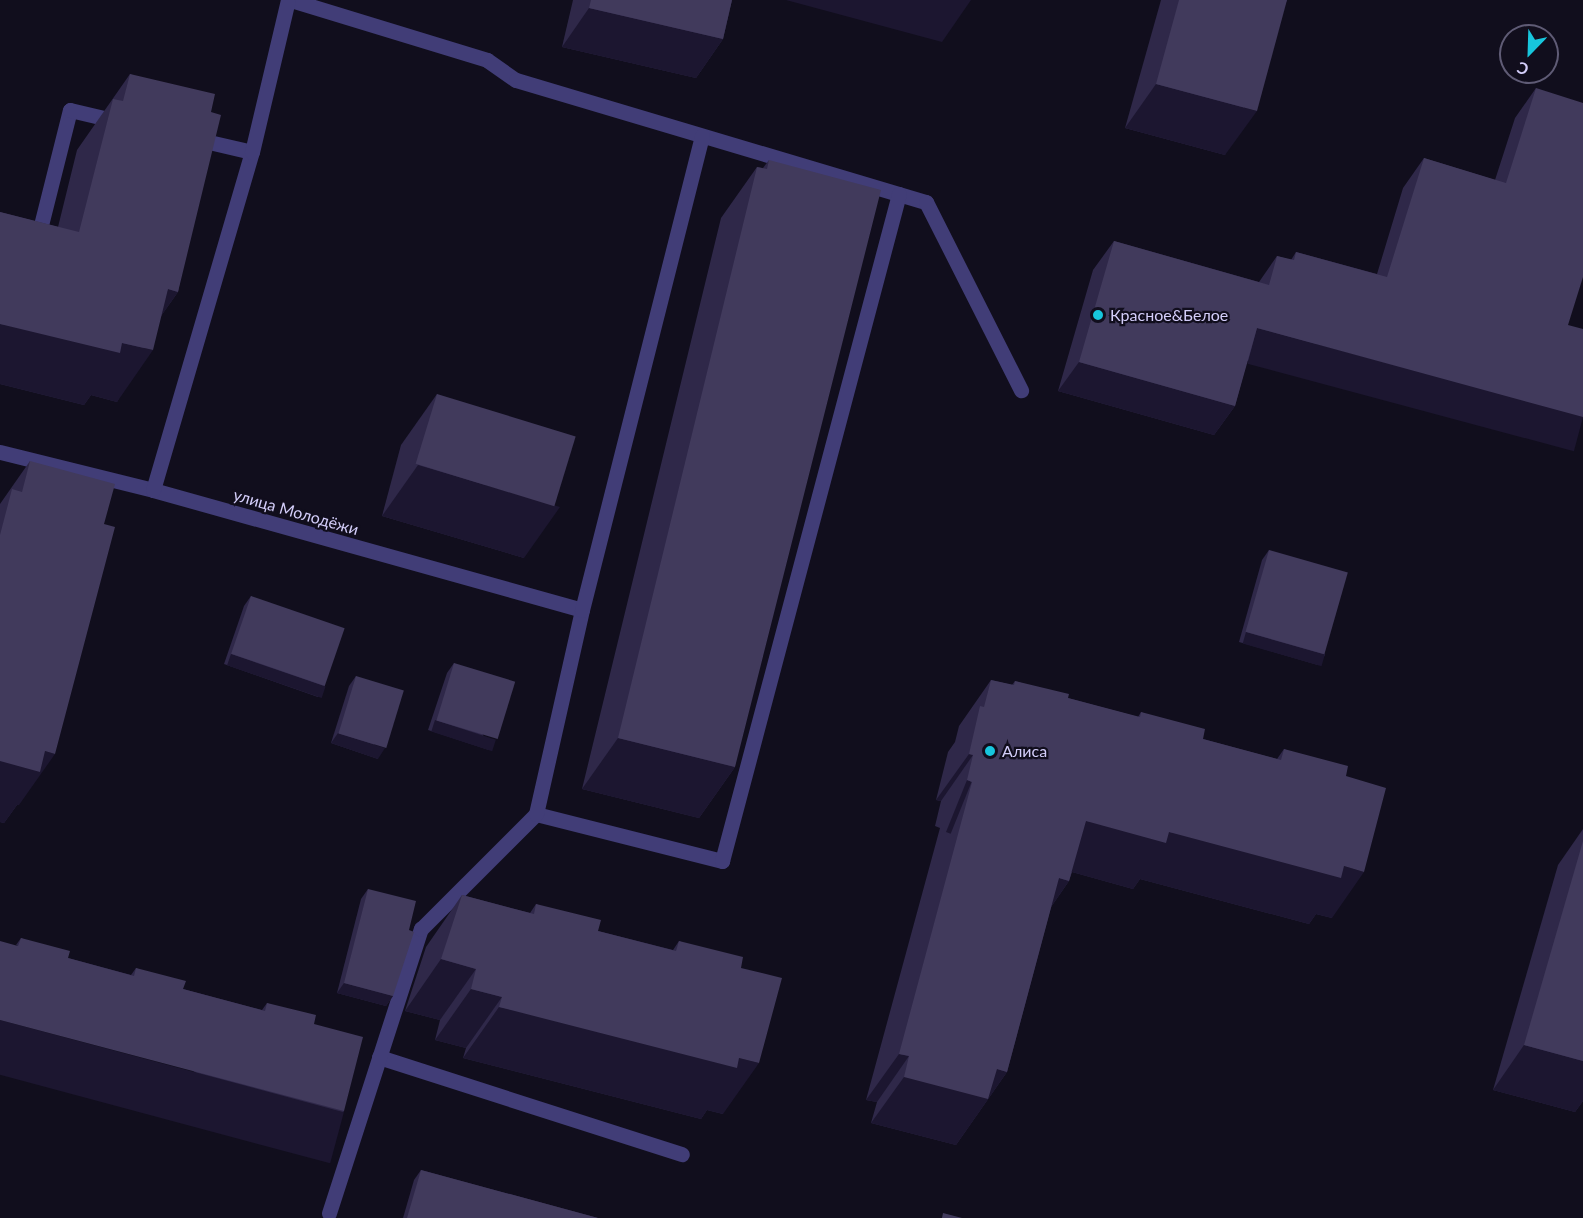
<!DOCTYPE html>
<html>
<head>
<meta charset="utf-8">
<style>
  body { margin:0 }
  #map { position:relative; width:1583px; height:1218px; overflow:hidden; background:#110e1d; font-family:Lato,sans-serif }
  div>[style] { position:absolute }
  .minor>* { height:15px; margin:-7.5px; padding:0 7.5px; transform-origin:7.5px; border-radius:7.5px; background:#413d77 }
  .wall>* { inset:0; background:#2f2849 }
  .shaded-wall>* { inset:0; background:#1c1630; transform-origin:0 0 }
  .building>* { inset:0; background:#413a5c; transform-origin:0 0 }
  .dots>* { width:16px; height:16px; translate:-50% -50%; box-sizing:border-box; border:3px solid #110e1d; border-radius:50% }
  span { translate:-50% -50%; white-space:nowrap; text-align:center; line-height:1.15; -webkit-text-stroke:4.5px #110e1d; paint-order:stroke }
  .poi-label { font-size:16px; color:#d4cefa }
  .left { translate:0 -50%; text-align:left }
  .street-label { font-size:16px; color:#d4cefa }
  .north { position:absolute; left:1499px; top:24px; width:60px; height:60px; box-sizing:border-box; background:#110e1d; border:2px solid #5f5b75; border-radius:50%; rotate:203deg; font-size:16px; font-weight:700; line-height:24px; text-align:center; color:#d4cefa }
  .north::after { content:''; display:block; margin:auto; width:21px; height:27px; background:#17c6dd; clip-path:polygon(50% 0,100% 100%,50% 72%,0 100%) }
</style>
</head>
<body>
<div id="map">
  <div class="minor">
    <div style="left:291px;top:0;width:205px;rotate:17deg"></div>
    <div style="left:487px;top:60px;width:35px;rotate:35deg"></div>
    <div style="left:516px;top:80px;width:428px;rotate:16.6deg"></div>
    <div style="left:926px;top:202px;width:211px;rotate:63.2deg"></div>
    <div style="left:196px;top:139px;width:57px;rotate:13.1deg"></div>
    <div style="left:37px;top:241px;width:135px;rotate:-75.9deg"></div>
    <div style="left:70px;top:110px;width:48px;rotate:13.2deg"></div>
    <div style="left:0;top:452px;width:158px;rotate:13.9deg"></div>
    <div style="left:153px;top:490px;width:445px;rotate:15.6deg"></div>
    <div style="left:153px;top:490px;width:352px;rotate:-73.7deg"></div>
    <div style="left:252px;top:152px;width:156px;rotate:-76.7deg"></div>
    <div style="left:536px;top:814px;width:192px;rotate:14.2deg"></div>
    <div style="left:722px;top:861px;width:690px;rotate:-75.14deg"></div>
    <div style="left:379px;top:1057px;width:318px;rotate:17.8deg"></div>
    <div style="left:329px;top:1213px;width:299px;rotate:-72.1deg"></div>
    <div style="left:421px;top:929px;width:163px;rotate:-45deg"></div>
    <div style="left:536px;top:814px;width:209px;rotate:-77.3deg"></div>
    <div style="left:582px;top:610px;width:489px;rotate:-75.8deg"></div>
  </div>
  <div class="wall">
    <div style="clip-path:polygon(573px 0,732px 0,723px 39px,696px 78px,562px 47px)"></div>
    <div style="clip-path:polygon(1161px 0,1287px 0,1225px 155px,1125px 128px)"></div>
    <div style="clip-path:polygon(130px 74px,211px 112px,178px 292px,161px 316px,117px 402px,91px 395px,84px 405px,0 384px,0 212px,58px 227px,77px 150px)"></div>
    <div style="clip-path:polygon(1536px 88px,1583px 277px,1247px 361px,1235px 406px,1214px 435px,1058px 391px,1093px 270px,1114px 241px,1259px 282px,1277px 256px,1291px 260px,1296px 252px,1377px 274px,1403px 188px,1424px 158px,1495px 180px,1515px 118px)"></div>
    <div style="clip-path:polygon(769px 160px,735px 767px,699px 818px,582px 789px,721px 218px,757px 167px,763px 168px)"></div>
    <div style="clip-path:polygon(437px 394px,524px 558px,382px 516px,401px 445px)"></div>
    <div style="clip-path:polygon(30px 461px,19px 805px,17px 805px,4px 823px,0 822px,0 504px)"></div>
    <div style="clip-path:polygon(1269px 550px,1325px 655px,1318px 665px,1239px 642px,1262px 560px)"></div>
    <div style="clip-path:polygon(251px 596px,325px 687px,318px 697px,224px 664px,244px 606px)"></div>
    <div style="clip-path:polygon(454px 663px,489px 750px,428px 730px,447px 673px)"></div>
    <div style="clip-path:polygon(356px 676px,378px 759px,331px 743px,349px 686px)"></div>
    <div style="clip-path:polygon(991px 680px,1012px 685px,1015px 681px,1068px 698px,1138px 717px,1141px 712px,1203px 739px,1277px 759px,1284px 749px,1346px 776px,1332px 918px,1316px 914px,1309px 924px,1140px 879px,1133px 889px,1072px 872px,1069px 881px,1051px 907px,1007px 1072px,956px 1145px,871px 1123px,877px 1102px,866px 1100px,940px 828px,935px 826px,941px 801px,936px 800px,948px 752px,955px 742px,959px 726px)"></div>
    <div style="clip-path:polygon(1583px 829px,1583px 1101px,1575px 1112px,1493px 1090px,1558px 865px)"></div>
    <div style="clip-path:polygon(368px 889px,393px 996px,386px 1006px,337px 993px,361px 899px)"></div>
    <div style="clip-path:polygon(462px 895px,530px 913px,536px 904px,598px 931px,673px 950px,679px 941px,741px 968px,723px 1114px,707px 1110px,701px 1119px,463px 1058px,466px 1048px,435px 1040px,440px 1020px,405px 1011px,426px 947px)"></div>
    <div style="clip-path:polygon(21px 938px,68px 958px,131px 975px,136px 968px,183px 989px,262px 1010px,267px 1003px,314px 1024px,344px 1111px,313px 1156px,16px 945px)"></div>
    <div style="clip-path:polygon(421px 1170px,598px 1218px,403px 1218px,414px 1180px)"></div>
  </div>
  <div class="shaded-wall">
    <div style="clip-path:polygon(786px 0,971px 0,942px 42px)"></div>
    <div style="clip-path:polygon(589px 8px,723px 39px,696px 78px,562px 47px)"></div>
    <div style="clip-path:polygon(1156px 84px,1257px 111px,1225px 155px,1125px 128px)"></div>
    <div style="clip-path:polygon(168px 289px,178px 292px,142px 343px)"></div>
    <div style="clip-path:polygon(0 324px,122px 343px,153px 350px,117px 402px,91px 395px,84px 405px,0 384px)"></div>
    <div style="left:1257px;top:328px;width:338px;height:37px;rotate:15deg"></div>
    <div style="clip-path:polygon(1079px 362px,1235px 406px,1214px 435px,1058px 391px)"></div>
    <div style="clip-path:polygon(418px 465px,560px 507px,524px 558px,382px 516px)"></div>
    <div style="left:1246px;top:632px;width:82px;height:12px;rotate:16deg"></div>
    <div style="left:231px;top:654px;width:100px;height:12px;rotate:19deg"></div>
    <div style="left:435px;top:720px;width:64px;height:12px;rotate:18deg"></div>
    <div style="clip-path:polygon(338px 733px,385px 748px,378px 759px,331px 743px)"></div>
    <div style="clip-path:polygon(618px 738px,735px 767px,699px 818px,582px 789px)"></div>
    <div style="clip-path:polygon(45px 751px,55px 754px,19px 805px,17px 805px,4px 823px,0 822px,0 761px)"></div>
    <div style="clip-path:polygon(969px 754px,973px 755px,941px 801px,936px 800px)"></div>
    <div style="left:967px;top:780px;width:5px;height:56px;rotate:22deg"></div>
    <div style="clip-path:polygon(1086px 821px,1169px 832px,1344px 866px,1364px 872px,1332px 918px,1316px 914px,1309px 924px,1140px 879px,1133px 889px,1054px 867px)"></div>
    <div style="clip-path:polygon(1059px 878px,1069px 881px,1037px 927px)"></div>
    <div style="clip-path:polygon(441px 959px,476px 969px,440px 1020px,405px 1011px)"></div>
    <div style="clip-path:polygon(344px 983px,393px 996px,386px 1006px,337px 993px)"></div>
    <div style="clip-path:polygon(471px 989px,502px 997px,466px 1048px,435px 1040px)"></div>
    <div style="clip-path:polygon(499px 1007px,739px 1058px,759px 1063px,723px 1114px,707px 1110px,701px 1119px,463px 1058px)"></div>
    <div style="left:0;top:1020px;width:356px;height:53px;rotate:15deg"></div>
    <div style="clip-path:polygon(1524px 1045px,1583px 1061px,1583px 1101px,1575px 1112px,1493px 1090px)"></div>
    <div style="clip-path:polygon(899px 1054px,909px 1056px,877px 1102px,866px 1100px)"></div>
    <div style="clip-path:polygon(997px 1069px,1007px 1072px,956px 1145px,871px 1123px,904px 1077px)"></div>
  </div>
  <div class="building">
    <div style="clip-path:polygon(591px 0,732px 0,723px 39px,589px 8px)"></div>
    <div style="clip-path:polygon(1179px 0,1287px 0,1257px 111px,1156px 84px)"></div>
    <div style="clip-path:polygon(130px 74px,215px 94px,211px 112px,221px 115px,178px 292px,168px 289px,153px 350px,122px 343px,120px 353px,0 324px,0 212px,79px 232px,113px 99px,123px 101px)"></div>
    <div style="clip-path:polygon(1536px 88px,1583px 103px,1583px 277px,1568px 325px,1583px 329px,1583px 417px,1257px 328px,1235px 406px,1079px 362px,1114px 241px,1269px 285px,1277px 256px,1294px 260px,1296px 252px,1387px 277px,1424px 158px,1506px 183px)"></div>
    <div style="clip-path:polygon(769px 160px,881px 190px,735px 767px,618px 738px,757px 167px,767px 169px)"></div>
    <div style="left:437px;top:394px;width:145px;height:73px;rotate:17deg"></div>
    <div style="clip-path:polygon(30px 461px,115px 484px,104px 524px,115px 527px,55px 754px,45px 751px,40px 772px,0 761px,0 535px,12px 489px,22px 492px)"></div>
    <div style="left:1269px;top:550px;width:82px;height:85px;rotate:16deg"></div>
    <div style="left:251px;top:596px;width:99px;height:61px;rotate:19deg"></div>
    <div style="left:454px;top:663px;width:64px;height:60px;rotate:17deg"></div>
    <div style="left:356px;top:676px;width:50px;height:60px;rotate:17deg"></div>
    <div style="clip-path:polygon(991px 680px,1014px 685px,1015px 681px,1069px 694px,1068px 698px,1140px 717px,1141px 712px,1205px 729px,1203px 739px,1281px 760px,1284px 749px,1348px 766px,1346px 776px,1386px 788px,1364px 872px,1344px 866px,1341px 878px,1169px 832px,1166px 843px,1086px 821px,1069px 881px,1059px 878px,1007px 1072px,997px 1069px,988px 1099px,904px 1077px,909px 1056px,899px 1054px,972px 782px,967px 780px,973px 755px,969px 754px,980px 706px,984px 707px)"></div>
    <div style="clip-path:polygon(1583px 841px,1583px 1061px,1524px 1045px)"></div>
    <div style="clip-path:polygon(368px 889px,416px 901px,409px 930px,414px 932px,393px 996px,344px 983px)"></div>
    <div style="clip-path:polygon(462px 895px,534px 914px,536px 904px,601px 920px,598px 931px,676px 951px,679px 941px,743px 957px,741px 968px,782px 978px,759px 1063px,739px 1058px,737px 1068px,499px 1007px,502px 997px,471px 989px,476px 969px,441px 959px)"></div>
    <div style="clip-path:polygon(21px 938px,70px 951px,68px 958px,134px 976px,136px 968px,186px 981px,183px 989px,265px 1011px,267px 1003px,316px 1015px,314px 1024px,363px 1037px,344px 1111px,0 1020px,0 941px,18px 946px)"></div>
    <div style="clip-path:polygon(421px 1170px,598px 1218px,407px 1218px)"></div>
    <div style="clip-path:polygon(943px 1213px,962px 1218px,942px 1218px)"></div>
  </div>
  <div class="dots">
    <div style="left:1098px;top:315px;background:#17c6dd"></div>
    <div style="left:990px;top:751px;background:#17c6dd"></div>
  </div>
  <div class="poi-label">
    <span class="left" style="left:1110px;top:315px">Красное&amp;Белое</span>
    <span class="left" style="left:1002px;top:751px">Алиса</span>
  </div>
  <div class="street-label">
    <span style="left:296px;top:512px;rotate:16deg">улица Молодёжи</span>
  </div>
  <div class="north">С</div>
</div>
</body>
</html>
